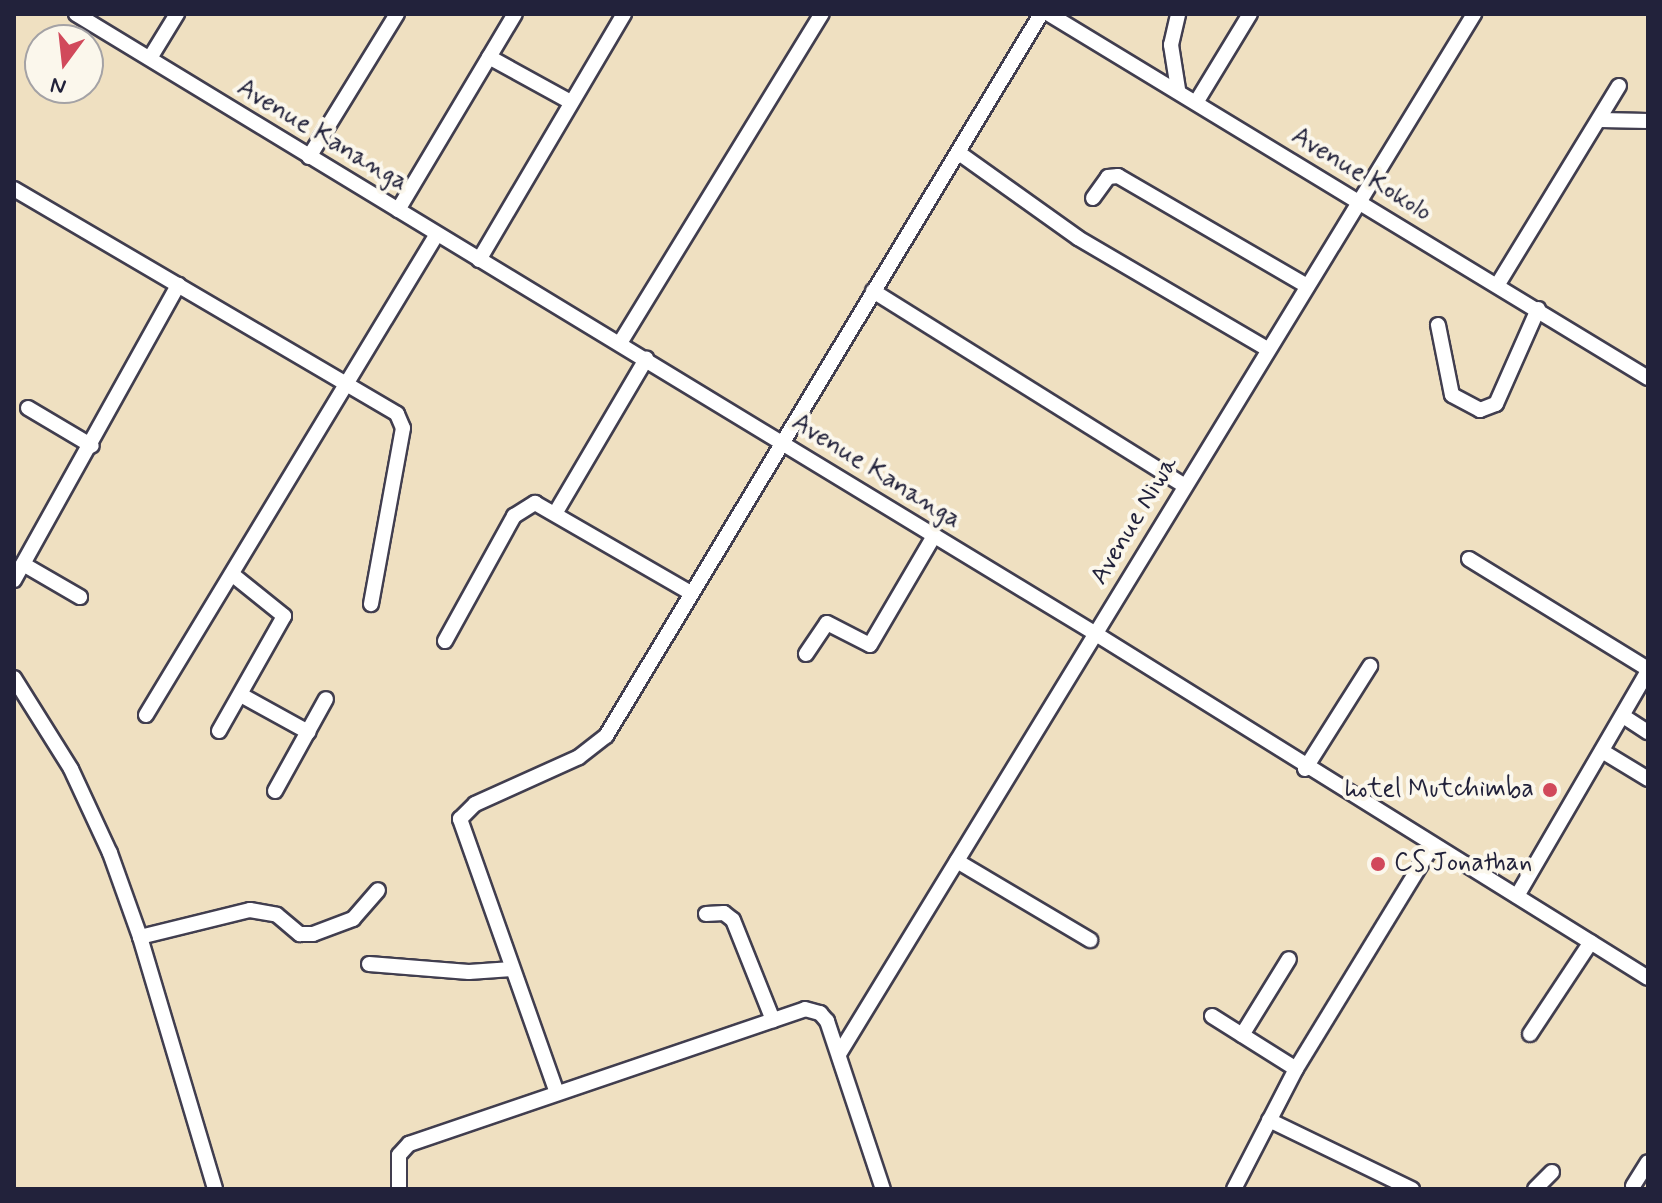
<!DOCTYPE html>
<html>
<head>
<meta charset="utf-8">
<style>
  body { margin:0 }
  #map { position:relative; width:1662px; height:1203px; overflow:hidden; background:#efe0c1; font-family:Mynerve,sans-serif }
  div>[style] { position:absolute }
  .roads { filter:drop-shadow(2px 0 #413e4f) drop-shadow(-2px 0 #413e4f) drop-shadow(0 2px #413e4f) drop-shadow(0 -2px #413e4f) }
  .street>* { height:14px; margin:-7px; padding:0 7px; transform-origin:7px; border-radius:7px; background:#fff }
  .dots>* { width:22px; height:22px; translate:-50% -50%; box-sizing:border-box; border:4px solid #fbf7ec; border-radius:50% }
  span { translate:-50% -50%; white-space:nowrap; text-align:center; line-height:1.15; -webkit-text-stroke:8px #fbf7ec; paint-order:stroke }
  .street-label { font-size:26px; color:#22223b }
  .poi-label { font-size:26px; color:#22223b }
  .right { translate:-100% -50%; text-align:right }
  .left { translate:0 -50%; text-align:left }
  .frame { position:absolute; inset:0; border:16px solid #22223b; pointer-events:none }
  .north { position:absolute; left:24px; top:24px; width:80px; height:80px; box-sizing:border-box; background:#fbf7ec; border:2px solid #a4a2a5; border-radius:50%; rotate:195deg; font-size:22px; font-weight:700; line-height:32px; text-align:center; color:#22223b }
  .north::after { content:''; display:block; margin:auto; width:28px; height:36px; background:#d1495b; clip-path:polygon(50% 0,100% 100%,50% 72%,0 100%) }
</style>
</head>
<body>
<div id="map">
  <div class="roads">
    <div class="street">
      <div style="left:76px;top:14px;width:1194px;rotate:31.29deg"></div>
      <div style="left:1096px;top:634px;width:650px;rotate:31.93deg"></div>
      <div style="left:1049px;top:14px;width:701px;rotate:31.29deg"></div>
      <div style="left:489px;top:57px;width:94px;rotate:28.8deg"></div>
      <div style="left:150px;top:58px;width:52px;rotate:-58.5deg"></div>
      <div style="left:1178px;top:89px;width:45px;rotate:-99deg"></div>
      <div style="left:1171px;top:45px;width:32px;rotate:-77deg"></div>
      <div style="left:1197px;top:101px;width:102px;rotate:-58.7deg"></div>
      <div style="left:1601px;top:120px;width:47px;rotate:1.2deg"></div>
      <div style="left:959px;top:153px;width:146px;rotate:35.5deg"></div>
      <div style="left:1078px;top:238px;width:219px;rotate:30.4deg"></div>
      <div style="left:309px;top:157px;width:168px;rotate:-58.4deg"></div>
      <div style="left:14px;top:189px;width:444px;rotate:30.4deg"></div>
      <div style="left:397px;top:414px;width:15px;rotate:67deg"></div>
      <div style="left:403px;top:428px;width:179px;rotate:100.3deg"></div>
      <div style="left:1093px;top:198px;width:26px;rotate:-54deg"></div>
      <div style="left:1108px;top:177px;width:10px;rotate:-6deg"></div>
      <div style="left:1118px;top:176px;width:219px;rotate:30.2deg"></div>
      <div style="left:398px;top:210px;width:228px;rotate:-59.2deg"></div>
      <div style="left:479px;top:260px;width:286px;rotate:-59.5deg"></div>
      <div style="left:1498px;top:284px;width:232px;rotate:-58.6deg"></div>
      <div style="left:873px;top:291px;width:367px;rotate:32deg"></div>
      <div style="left:1438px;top:325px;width:71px;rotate:78.7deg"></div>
      <div style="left:1452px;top:395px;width:32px;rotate:28deg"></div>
      <div style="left:1480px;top:410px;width:17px;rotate:-21deg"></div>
      <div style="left:1496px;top:404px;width:104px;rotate:-66.1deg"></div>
      <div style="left:620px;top:343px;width:386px;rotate:-58.5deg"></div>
      <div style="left:28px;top:408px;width:74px;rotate:30.7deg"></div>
      <div style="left:556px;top:512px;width:178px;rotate:-59.5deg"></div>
      <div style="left:1469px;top:559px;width:210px;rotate:31.6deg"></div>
      <div style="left:23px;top:564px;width:66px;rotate:30.1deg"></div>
      <div style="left:14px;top:580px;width:338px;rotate:-60.9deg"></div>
      <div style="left:445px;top:641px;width:143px;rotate:-61.1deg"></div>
      <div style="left:514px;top:516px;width:25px;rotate:-32deg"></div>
      <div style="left:535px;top:503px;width:180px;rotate:30deg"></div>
      <div style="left:806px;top:654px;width:37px;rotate:-56deg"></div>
      <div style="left:827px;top:623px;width:48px;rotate:27.1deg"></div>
      <div style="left:870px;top:645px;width:126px;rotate:-59.6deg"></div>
      <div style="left:14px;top:678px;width:107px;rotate:57.9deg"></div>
      <div style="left:71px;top:769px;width:93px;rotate:65.1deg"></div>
      <div style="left:110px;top:853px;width:89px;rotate:70.3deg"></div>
      <div style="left:140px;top:937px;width:263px;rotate:73.4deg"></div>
      <div style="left:241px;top:695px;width:77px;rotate:28.9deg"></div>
      <div style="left:146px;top:715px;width:562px;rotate:-58.83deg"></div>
      <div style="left:1623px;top:716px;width:30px;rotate:33deg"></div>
      <div style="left:219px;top:731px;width:132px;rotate:-60.5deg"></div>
      <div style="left:284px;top:616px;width:65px;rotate:-141.2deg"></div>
      <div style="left:1602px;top:751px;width:54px;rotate:31.3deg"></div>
      <div style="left:1305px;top:769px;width:122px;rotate:-57.7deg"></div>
      <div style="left:275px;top:791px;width:105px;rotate:-61deg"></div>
      <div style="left:957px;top:861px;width:155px;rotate:30.7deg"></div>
      <div style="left:1517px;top:896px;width:260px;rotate:-59.8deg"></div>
      <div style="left:706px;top:914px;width:18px;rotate:-3deg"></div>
      <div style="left:724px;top:913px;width:11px;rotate:38deg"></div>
      <div style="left:733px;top:920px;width:108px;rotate:68.2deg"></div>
      <div style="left:140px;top:937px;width:113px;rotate:-13.8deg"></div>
      <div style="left:250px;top:910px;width:27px;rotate:10deg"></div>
      <div style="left:277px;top:915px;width:30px;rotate:40deg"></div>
      <div style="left:300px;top:934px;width:13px"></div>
      <div style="left:313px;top:934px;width:43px;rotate:-20.6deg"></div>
      <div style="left:353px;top:919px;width:38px;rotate:-49deg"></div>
      <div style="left:369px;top:964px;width:100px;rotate:4.6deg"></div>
      <div style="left:469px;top:972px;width:43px;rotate:-4deg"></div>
      <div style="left:1212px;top:1016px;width:99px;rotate:32.2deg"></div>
      <div style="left:1530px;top:1034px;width:110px;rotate:-56.5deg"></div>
      <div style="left:1242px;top:1035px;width:89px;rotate:-58.3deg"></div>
      <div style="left:839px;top:1054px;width:1219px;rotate:-58.59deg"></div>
      <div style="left:557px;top:1093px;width:291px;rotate:-109.5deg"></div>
      <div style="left:460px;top:819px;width:21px;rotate:-45deg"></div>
      <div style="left:475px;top:804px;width:114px;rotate:-24.3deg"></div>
      <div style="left:579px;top:757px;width:34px;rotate:-38deg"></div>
      <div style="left:606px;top:736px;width:843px;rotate:-58.93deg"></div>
      <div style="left:1269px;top:1120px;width:159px;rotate:25.8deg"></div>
      <div style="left:1633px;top:1186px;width:28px;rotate:-58deg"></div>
      <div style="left:399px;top:1189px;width:34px;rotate:-90deg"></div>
      <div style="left:399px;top:1155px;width:15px;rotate:-48deg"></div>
      <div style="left:409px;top:1144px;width:418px;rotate:-18.8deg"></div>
      <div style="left:805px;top:1009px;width:16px;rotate:15deg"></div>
      <div style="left:820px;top:1013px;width:11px;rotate:49deg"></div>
      <div style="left:827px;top:1021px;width:177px;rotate:71.6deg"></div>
      <div style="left:1234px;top:1189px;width:135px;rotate:-62.7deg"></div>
      <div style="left:1296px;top:1069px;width:261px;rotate:-58.6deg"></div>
      <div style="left:1535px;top:1189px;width:24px;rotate:-45deg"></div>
    </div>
  </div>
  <div class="dots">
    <div style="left:1550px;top:790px;background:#d1495b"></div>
    <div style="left:1378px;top:864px;background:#d1495b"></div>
  </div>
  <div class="street-label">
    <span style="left:322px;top:136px;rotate:31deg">Avenue Kananga</span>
    <span style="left:1361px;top:175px;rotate:31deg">Avenue Kokolo</span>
    <span style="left:876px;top:472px;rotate:32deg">Avenue Kananga</span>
    <span style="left:1135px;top:521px;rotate:-59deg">Avenue Niwa</span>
  </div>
  <div class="poi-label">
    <span class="right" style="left:1534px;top:790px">hotel Mutchimba</span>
    <span class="left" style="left:1394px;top:864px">CS Jonathan</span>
  </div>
  <div class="frame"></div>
  <div class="north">N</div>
</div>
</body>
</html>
